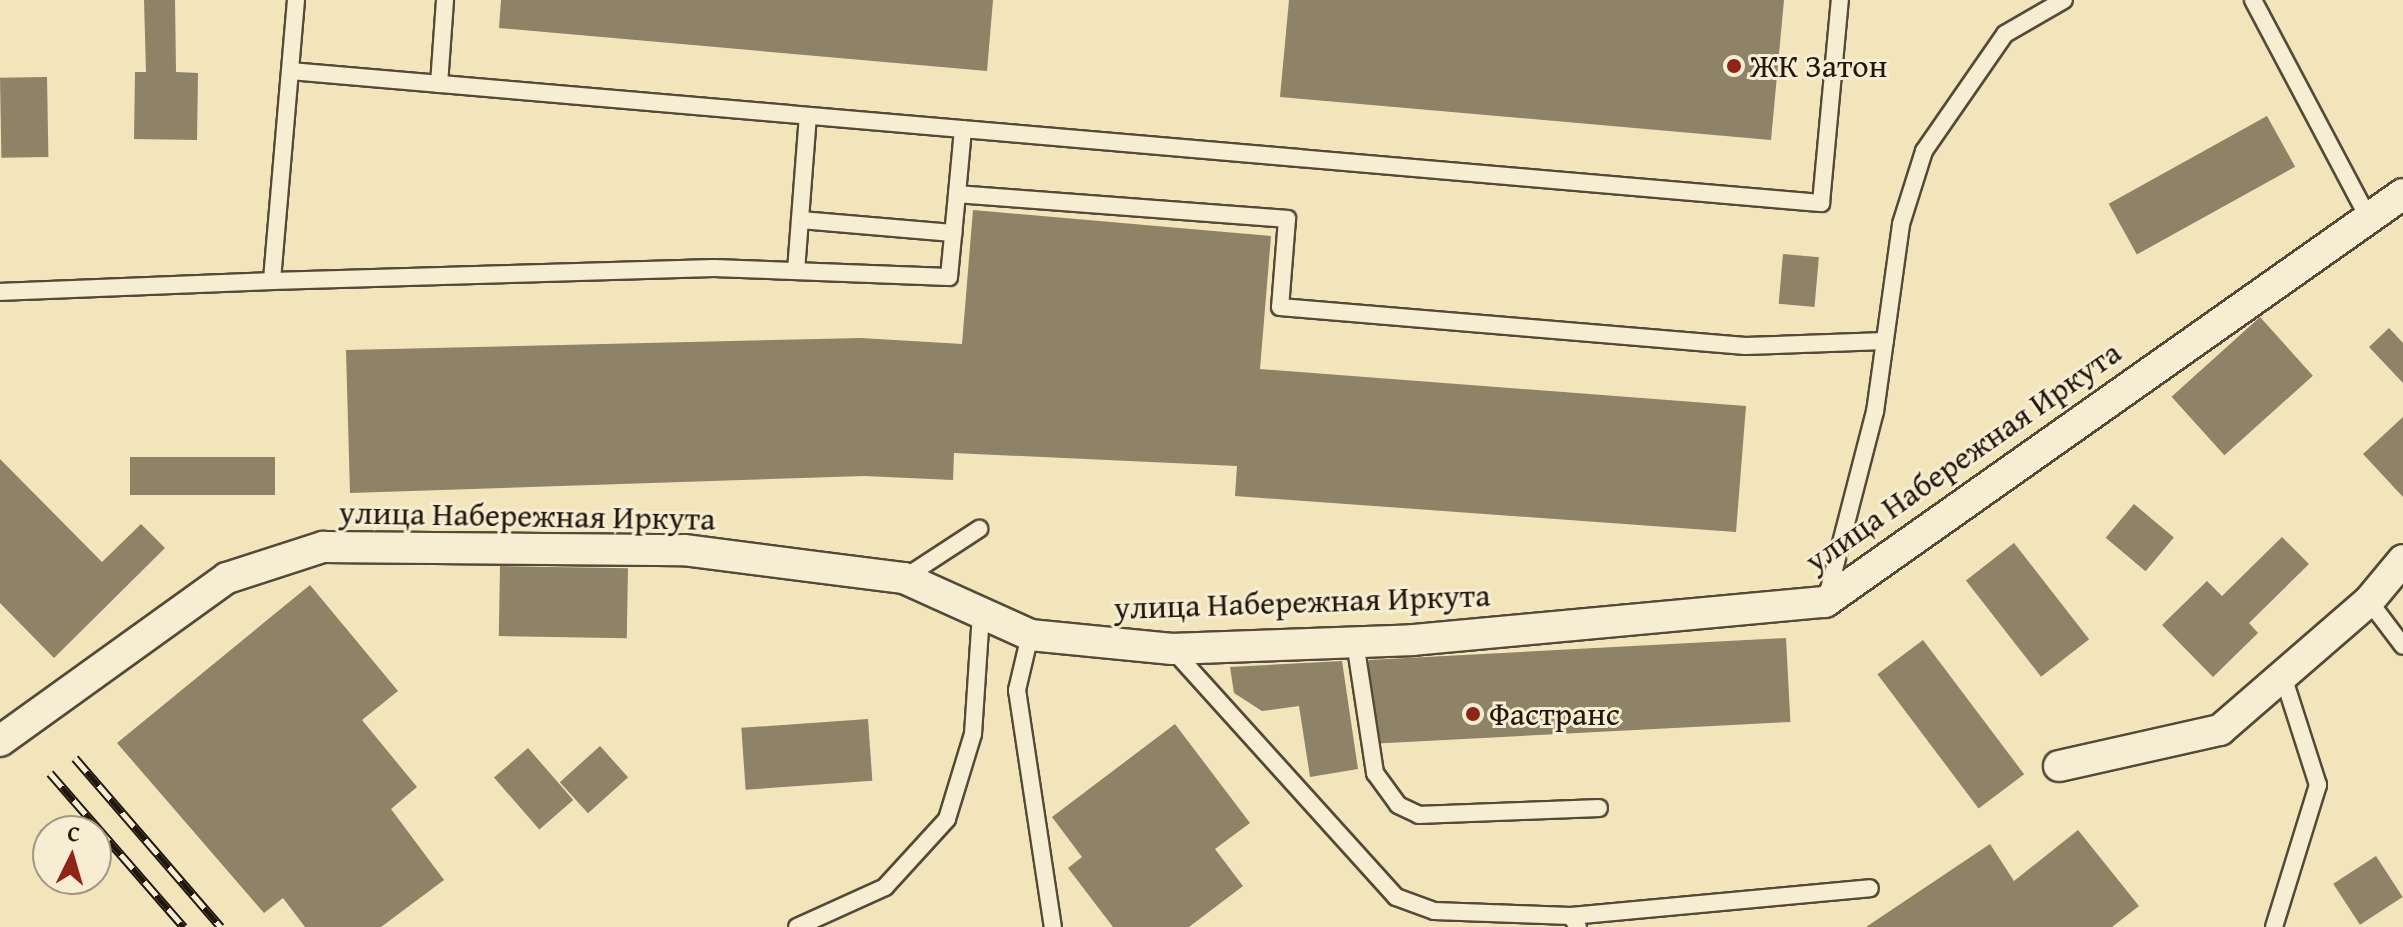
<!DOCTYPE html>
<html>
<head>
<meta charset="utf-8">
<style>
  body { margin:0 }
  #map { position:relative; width:2403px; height:927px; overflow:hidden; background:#f2e4bb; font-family:"Gentium Book Plus",serif }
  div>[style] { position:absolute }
  .building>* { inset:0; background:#8e8267; transform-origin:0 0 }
  .roads { filter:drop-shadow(2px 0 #554a38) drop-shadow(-2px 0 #554a38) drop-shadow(0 2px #554a38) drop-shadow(0 -2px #554a38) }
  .service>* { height:16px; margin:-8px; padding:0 8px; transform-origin:8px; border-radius:8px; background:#f7edd3 }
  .minor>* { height:30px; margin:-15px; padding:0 15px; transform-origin:15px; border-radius:15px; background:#f7edd3 }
  .rail>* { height:9px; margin-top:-4.5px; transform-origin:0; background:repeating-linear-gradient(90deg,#f7edd3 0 18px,#21170c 0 36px); box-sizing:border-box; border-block:2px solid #21170c }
  .dots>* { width:22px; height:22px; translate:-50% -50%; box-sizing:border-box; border:4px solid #f7edd3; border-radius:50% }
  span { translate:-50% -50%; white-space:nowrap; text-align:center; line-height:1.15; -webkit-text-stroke:6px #f7edd3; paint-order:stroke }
  .poi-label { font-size:32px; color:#21170c }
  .left { translate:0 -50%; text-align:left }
  .street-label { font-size:32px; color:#21170c }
  .north { position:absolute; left:32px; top:815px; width:80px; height:80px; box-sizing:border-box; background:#f7edd3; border:2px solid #a19783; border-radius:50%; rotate:5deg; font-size:22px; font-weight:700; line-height:32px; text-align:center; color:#21170c }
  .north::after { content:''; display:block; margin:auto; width:28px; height:36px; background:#8f2418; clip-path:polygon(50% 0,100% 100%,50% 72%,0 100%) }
</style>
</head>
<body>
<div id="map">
  <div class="building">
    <div style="clip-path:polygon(144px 0,175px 0,176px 72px,198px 73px,197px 140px,134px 139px,135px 72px,146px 72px)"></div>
    <div style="clip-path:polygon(501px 0,993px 0,987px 71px,499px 28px)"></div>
    <div style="clip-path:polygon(1289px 0,1784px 0,1771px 140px,1280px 97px)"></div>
    <div style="left:47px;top:77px;width:80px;height:47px;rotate:89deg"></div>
    <div style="left:2267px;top:116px;width:58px;height:181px;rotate:61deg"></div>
    <div style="clip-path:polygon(973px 210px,1271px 236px,1260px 369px,1746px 406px,1736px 532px,1235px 496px,1237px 466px,954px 453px,953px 480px,864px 476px,350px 493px,346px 350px,861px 338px,962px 344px)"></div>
    <div style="left:1783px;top:254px;width:36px;height:50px;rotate:5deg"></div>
    <div style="left:2260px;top:317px;width:79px;height:119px;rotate:48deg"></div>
    <div style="clip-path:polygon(2389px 328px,2403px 343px,2403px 383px,2369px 347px)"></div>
    <div style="clip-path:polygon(2403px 417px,2403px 497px,2363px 454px)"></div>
    <div style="left:275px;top:457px;width:38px;height:145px;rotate:90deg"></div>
    <div style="clip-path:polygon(0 459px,102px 562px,141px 524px,165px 548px,54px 658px,0 603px)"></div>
    <div style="left:2134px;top:504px;width:52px;height:44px;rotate:40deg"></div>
    <div style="clip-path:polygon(2282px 537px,2309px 564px,2249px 623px,2258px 633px,2213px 677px,2162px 625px,2207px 581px,2222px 596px)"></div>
    <div style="left:2014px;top:543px;width:122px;height:61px;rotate:52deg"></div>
    <div style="left:500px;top:566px;width:128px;height:70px;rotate:1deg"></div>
    <div style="clip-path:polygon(310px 585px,398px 691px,362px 720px,417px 787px,391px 809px,444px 880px,381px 927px,305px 927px,283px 898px,264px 913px,117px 743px)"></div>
    <div style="left:1786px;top:638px;width:84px;height:418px;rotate:87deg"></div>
    <div style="left:1923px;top:640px;width:168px;height:57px;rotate:53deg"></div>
    <div style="clip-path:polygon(1342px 661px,1358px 769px,1310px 777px,1299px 706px,1262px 711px,1234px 693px,1230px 667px)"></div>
    <div style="left:868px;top:719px;width:62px;height:127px;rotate:86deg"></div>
    <div style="clip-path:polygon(1175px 724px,1250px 823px,1215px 849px,1243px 886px,1189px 927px,1113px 927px,1068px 868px,1082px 857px,1052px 817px)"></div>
    <div style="left:600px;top:746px;width:42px;height:54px;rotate:48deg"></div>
    <div style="left:528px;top:748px;width:69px;height:45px;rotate:49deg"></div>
    <div style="clip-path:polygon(2078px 830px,2139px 906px,2112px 927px,1866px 927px,1990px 844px,2014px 881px)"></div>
    <div style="left:2376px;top:856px;width:49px;height:51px;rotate:57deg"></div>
  </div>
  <div class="roads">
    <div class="service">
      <div style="left:296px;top:0;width:282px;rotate:94.9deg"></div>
      <div style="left:272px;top:281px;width:442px;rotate:-1.7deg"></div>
      <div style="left:714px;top:268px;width:235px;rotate:2.2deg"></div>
      <div style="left:949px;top:277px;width:83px;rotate:-84.5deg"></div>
      <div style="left:957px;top:194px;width:331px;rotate:4.3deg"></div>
      <div style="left:1287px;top:219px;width:88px;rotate:94.5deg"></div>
      <div style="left:1280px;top:307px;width:467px;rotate:4.8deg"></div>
      <div style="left:1745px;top:346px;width:140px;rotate:-2deg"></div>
      <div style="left:2253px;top:0;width:243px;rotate:62.1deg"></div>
      <div style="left:290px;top:71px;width:1537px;rotate:4.93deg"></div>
      <div style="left:1821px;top:203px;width:204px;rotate:-84.7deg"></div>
      <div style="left:439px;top:84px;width:84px;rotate:-85.9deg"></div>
      <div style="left:957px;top:194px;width:65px;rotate:-84.7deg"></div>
      <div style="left:800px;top:220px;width:154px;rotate:4.9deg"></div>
      <div style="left:796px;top:271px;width:155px;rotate:-85.6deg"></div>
      <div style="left:0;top:292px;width:272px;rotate:-2.3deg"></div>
      <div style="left:904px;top:578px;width:90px;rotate:-33.2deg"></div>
      <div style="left:1827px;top:597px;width:191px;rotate:-75.5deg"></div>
      <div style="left:1875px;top:412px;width:190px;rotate:-82.1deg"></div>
      <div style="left:1901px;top:224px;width:77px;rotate:-72.5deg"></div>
      <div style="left:1924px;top:151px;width:142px;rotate:-55.3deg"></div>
      <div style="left:2005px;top:34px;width:68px;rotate:-30deg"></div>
      <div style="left:2369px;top:601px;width:56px;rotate:52.9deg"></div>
      <div style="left:1030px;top:635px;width:57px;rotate:103.3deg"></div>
      <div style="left:1017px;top:690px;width:240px;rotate:81.4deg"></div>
      <div style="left:1355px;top:642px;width:133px;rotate:81.3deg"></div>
      <div style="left:1375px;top:773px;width:39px;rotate:54deg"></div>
      <div style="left:1398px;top:805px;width:23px;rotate:25deg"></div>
      <div style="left:1419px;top:815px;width:180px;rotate:-2.2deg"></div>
      <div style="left:1172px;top:649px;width:334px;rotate:47.9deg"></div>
      <div style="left:1396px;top:897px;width:40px;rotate:20.2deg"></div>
      <div style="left:1434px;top:911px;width:137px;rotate:2.1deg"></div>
      <div style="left:1571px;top:916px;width:13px;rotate:58deg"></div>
      <div style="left:1571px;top:916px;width:300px;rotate:-5.3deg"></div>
      <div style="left:797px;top:927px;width:97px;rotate:-24.4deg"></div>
      <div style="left:885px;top:887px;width:92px;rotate:-47.6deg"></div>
      <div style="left:947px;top:819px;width:89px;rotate:-73deg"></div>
      <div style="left:973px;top:734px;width:120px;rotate:-86.2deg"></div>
      <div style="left:2274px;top:927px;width:149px;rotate:-72.8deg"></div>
      <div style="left:2318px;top:785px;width:118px;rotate:-107.8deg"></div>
    </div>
    <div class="minor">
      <div style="left:0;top:741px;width:279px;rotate:-35.7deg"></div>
      <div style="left:227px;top:578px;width:101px;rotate:-17.9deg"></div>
      <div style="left:323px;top:547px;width:361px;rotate:0.5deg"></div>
      <div style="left:684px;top:550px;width:222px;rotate:7.3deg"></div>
      <div style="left:904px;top:578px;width:138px;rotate:24.3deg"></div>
      <div style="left:1030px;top:635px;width:143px;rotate:5.6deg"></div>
      <div style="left:1172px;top:649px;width:241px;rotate:-2.1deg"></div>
      <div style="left:1413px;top:640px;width:414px;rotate:-5.3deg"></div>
      <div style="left:1825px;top:602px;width:707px;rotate:-35.22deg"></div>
      <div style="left:2059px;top:766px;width:165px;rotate:-12.6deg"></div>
      <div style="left:2220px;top:730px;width:197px;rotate:-40.9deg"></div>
      <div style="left:2369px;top:601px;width:53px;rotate:-50.3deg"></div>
    </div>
  </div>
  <div class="rail">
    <div style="left:75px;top:758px;width:223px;rotate:49.2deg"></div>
    <div style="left:50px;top:773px;width:204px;rotate:49deg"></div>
  </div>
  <div class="dots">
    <div style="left:1734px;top:66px;background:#8f2418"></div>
    <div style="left:1473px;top:714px;background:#8f2418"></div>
  </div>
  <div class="poi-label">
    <span class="left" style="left:1750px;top:66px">ЖК Затон</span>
    <span class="left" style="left:1489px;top:714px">Фастранс</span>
  </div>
  <div class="street-label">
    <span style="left:1963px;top:457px;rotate:-35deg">улица Набережная Иркута</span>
    <span style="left:527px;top:516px;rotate:1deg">улица Набережная Иркута</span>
    <span style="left:1302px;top:602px;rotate:-2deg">улица Набережная Иркута</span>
  </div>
  <div class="north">С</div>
</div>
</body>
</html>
